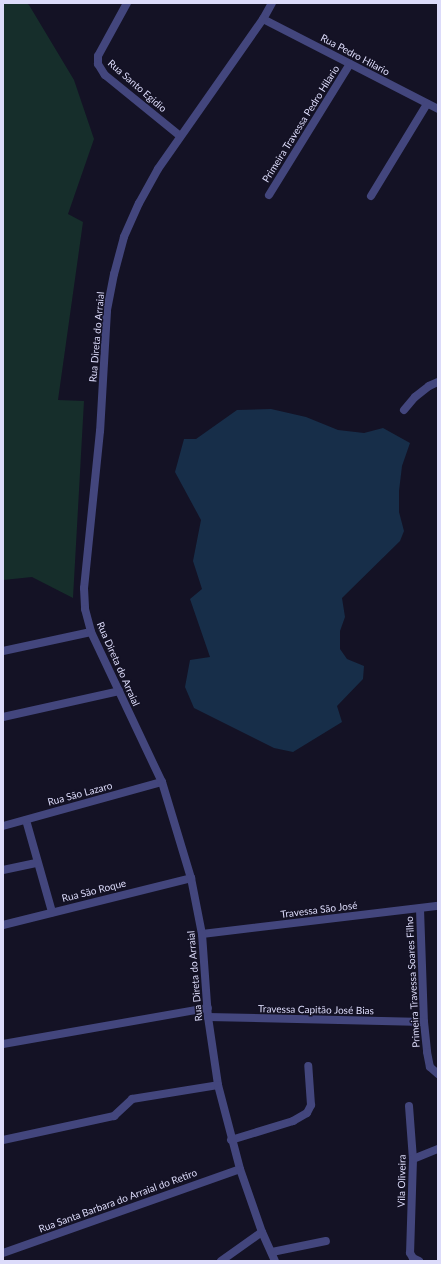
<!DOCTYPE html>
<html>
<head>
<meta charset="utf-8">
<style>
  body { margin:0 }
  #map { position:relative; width:441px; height:1264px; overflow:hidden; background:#141225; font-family:Lato,sans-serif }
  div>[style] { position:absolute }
  .green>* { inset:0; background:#162e2b }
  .water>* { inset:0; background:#172e49 }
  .minor>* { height:8px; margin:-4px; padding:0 4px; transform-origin:4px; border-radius:4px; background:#43467d }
  .tertiary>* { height:8px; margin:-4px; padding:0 4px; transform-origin:4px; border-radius:4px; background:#43467d }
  span { translate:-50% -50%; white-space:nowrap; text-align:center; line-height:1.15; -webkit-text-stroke:3px #141225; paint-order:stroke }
  .street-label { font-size:10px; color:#dcdbfa }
  .frame { position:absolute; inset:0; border:4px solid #dcdbfa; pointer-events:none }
</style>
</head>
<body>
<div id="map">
  <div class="green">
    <div style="clip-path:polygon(3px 3px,26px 3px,29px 5px,74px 80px,94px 139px,68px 214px,83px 222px,58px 400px,84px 401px,73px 598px,32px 577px,3px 580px)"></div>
  </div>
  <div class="water">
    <div style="clip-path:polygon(271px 409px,306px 417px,338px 430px,364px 433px,383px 428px,410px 443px,402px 466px,399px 491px,399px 512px,404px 531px,400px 541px,342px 598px,345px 617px,340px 631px,340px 649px,347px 659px,364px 666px,363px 679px,337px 706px,342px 722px,293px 752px,274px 748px,194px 708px,185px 687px,190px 660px,210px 657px,190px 599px,202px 589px,193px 561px,201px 520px,175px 472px,184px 439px,196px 439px,237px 410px)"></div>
  </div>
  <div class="minor">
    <div style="left:127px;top:3px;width:60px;rotate:118.7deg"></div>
    <div style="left:98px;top:56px;width:8px;rotate:90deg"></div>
    <div style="left:98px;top:64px;width:13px;rotate:58deg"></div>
    <div style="left:105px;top:75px;width:97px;rotate:39.1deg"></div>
    <div style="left:263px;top:19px;width:197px;rotate:27.2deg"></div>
    <div style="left:269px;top:195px;width:154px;rotate:-58.3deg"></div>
    <div style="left:371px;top:196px;width:108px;rotate:-58.7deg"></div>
    <div style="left:404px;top:410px;width:17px;rotate:-50deg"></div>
    <div style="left:415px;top:397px;width:18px;rotate:-38deg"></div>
    <div style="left:429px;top:386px;width:10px;rotate:-24deg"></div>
    <div style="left:3px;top:651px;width:90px;rotate:-12.2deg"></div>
    <div style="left:3px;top:717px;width:119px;rotate:-12.6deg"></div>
    <div style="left:26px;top:820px;width:96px;rotate:74.2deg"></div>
    <div style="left:3px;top:826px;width:165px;rotate:-15.5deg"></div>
    <div style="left:3px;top:870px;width:35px;rotate:-12deg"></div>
    <div style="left:420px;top:909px;width:113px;rotate:88deg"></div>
    <div style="left:424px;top:1022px;width:30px;rotate:84deg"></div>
    <div style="left:427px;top:1052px;width:15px;rotate:79deg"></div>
    <div style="left:430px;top:1067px;width:11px;rotate:41deg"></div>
    <div style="left:3px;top:925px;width:194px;rotate:-14deg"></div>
    <div style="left:202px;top:934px;width:238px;rotate:-6.8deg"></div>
    <div style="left:208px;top:1017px;width:216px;rotate:1.3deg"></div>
    <div style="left:3px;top:1044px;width:208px;rotate:-10deg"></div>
    <div style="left:409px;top:1106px;width:53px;rotate:85.7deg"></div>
    <div style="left:413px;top:1159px;width:94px;rotate:91.8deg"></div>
    <div style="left:410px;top:1253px;width:6px;rotate:59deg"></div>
    <div style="left:413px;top:1258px;width:7px;rotate:27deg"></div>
    <div style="left:3px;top:1140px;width:114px;rotate:-12.2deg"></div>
    <div style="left:114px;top:1116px;width:25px;rotate:-43deg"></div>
    <div style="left:132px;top:1099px;width:87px;rotate:-9.2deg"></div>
    <div style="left:231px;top:1140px;width:65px;rotate:-17deg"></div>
    <div style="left:293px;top:1121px;width:16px;rotate:-30deg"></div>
    <div style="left:307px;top:1113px;width:9px;rotate:-63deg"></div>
    <div style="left:311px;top:1105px;width:39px;rotate:-94deg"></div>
    <div style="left:413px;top:1159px;width:27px;rotate:-22deg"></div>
    <div style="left:272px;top:1252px;width:55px;rotate:-11.5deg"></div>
    <div style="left:3px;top:1253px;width:251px;rotate:-19.5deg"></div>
    <div style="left:221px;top:1261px;width:50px;rotate:-35.3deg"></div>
  </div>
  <div class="tertiary">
    <div style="left:272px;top:3px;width:18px;rotate:119deg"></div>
    <div style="left:263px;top:19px;width:183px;rotate:125deg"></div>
    <div style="left:158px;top:169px;width:39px;rotate:119deg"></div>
    <div style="left:139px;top:203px;width:37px;rotate:114deg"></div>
    <div style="left:124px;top:237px;width:38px;rotate:105deg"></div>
    <div style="left:114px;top:274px;width:38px;rotate:101deg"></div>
    <div style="left:107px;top:311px;width:120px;rotate:93.3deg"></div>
    <div style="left:100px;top:431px;width:158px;rotate:95.8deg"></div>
    <div style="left:84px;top:588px;width:21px;rotate:87deg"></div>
    <div style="left:85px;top:609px;width:24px;rotate:75deg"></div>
    <div style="left:91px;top:632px;width:166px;rotate:64.7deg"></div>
    <div style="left:162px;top:782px;width:100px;rotate:73.2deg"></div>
    <div style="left:191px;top:878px;width:57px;rotate:78.9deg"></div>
    <div style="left:202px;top:934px;width:83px;rotate:85.9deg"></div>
    <div style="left:208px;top:1017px;width:69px;rotate:81.6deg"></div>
    <div style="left:218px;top:1085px;width:87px;rotate:75.3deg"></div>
    <div style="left:240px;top:1169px;width:67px;rotate:70.8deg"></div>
    <div style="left:262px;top:1232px;width:32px;rotate:66deg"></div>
  </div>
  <div class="street-label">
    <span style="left:355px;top:55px;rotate:28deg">Rua Pedro Hilario</span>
    <span style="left:137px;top:86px;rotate:41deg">Rua Santo Egidio</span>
    <span style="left:301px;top:124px;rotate:-58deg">Primeira Travessa Pedro Hilario</span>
    <span style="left:97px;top:337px;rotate:-85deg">Rua Direta do Arraial</span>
    <span style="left:118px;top:664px;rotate:66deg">Rua Direta do Arraial</span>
    <span style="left:80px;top:794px;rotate:-15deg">Rua São Lazaro</span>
    <span style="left:94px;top:891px;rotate:-14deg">Rua São Roque</span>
    <span style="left:319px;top:910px;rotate:-7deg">Travessa São José</span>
    <span style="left:195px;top:976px;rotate:-95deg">Rua Direta do Arraial</span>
    <span style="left:413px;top:982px;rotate:-93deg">Primeira Travessa Soares Filho</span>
    <span style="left:316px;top:1010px;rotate:1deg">Travessa Capitão José Bias</span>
    <span style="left:402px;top:1181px;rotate:-89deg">Vila Oliveira</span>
    <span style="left:118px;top:1201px;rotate:-20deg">Rua Santa Barbara do Arraial do Retiro</span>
  </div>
  <div class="frame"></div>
</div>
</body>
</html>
